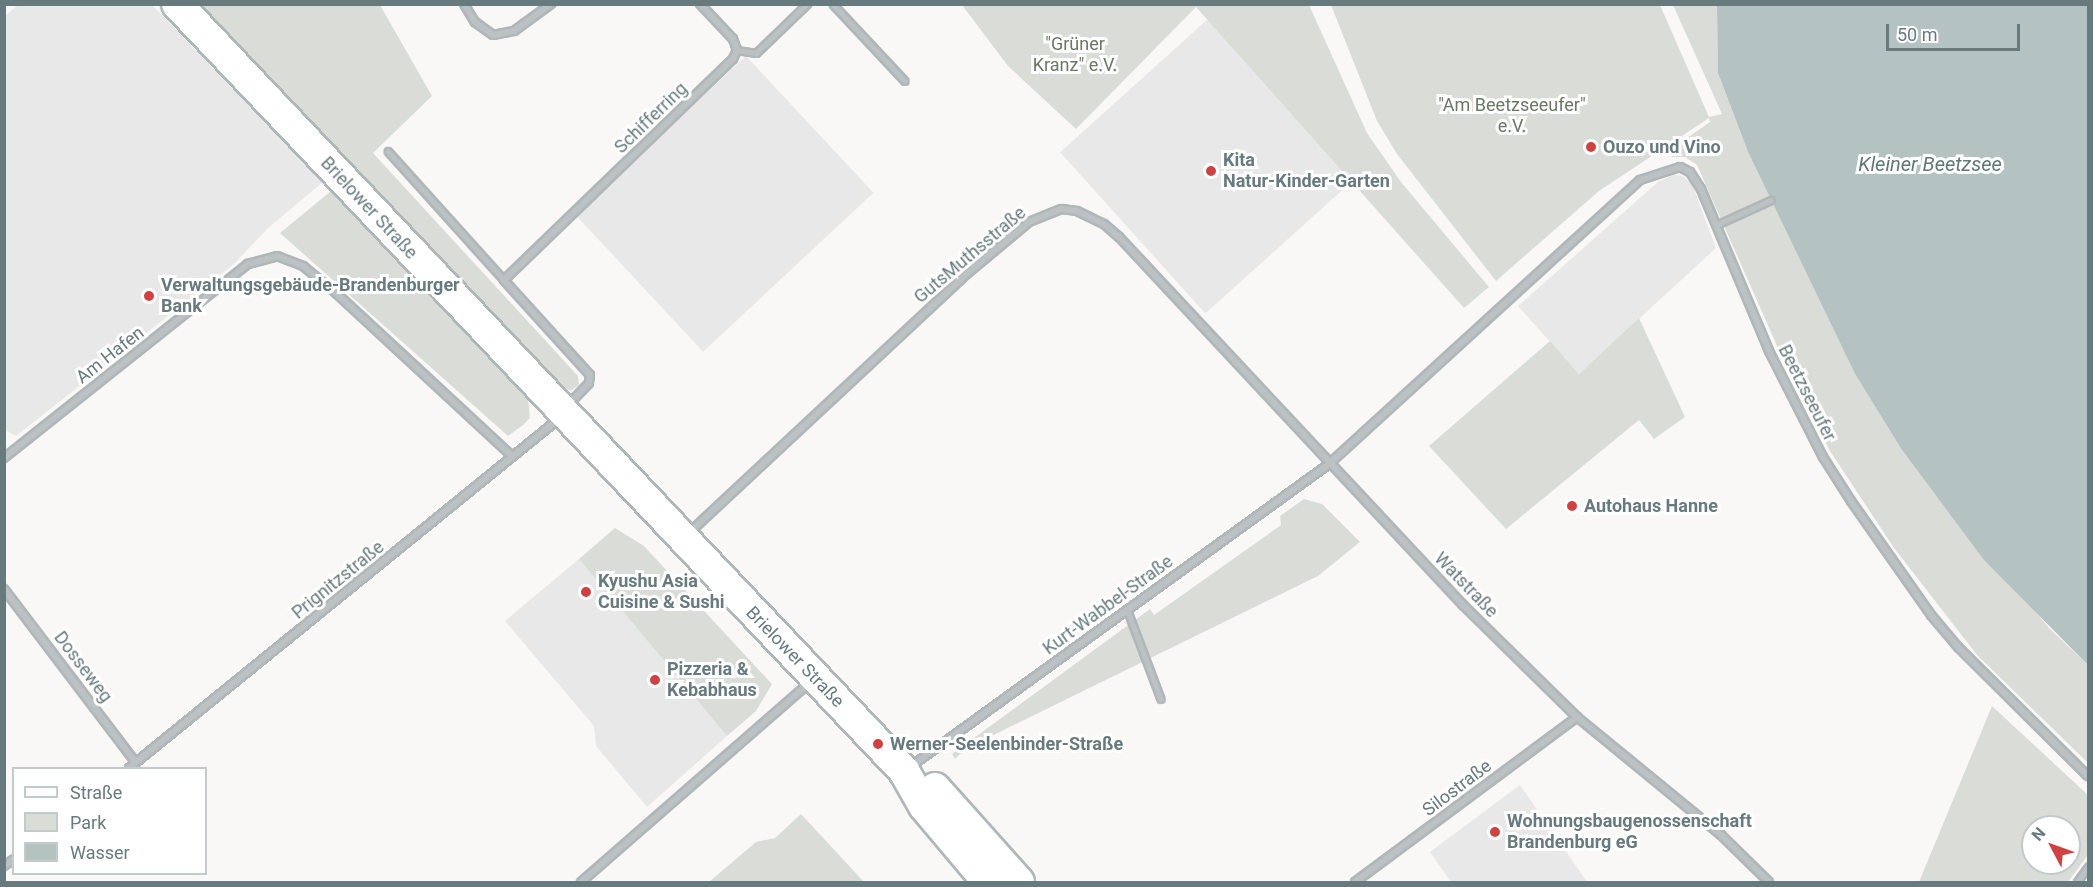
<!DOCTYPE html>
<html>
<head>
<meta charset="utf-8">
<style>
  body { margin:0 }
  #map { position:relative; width:2093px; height:887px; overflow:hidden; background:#f9f8f7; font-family:Roboto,sans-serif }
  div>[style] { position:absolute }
  .built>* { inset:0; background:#e7e8e7; transform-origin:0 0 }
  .green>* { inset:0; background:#daddd7 }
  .water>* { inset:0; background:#b4c2c2 }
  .roads { filter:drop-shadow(2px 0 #afb7b9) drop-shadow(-2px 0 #afb7b9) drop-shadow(0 2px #afb7b9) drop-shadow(0 -2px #afb7b9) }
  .service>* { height:4.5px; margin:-2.25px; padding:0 2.25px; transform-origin:2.25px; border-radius:2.25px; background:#bcc2c4 }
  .minor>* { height:6px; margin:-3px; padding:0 3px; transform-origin:3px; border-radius:3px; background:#bcc2c4 }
  .secondary>* { height:30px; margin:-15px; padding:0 15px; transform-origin:15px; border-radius:15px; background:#fff }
  .dots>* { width:16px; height:16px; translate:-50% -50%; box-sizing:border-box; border:3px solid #fff; border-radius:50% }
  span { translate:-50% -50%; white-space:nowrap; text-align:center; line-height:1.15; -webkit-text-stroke:6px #fff; paint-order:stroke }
  .park-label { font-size:18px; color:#6c7766 }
  .street-label { font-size:18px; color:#677a7e }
  .poi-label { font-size:18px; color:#677a7e; font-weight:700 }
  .left { translate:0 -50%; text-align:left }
  .water-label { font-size:20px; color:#627778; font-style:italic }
  .frame { position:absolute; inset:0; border:6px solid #677a7e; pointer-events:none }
  .legend { position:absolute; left:12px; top:767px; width:195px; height:108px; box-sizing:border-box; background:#fff; border:2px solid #c2cacb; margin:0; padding:8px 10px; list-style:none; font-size:18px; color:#677a7e }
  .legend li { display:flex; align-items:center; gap:12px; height:30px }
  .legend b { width:30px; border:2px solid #c2cacb }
  .north { position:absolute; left:2021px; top:815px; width:60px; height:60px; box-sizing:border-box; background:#fff; border:2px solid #c2cacb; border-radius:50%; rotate:311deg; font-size:16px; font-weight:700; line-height:24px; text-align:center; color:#677a7e }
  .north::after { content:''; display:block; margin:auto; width:21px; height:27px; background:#ce4342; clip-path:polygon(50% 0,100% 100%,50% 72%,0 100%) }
  .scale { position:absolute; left:1886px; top:24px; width:134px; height:27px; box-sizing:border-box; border:3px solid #677a7e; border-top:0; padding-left:8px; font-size:18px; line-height:21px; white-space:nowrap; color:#677a7e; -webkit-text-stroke:4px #fff; paint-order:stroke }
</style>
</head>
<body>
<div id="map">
  <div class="built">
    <div style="clip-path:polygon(18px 5px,152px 5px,323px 182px,268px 228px,234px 264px,16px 436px,5px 430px,5px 16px)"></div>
    <div style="left:1208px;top:19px;width:217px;height:199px;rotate:48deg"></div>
    <div style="left:746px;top:56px;width:187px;height:233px;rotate:47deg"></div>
    <div style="clip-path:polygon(1673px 175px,1683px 176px,1692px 184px,1716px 248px,1579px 374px,1518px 306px,1658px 182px)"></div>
    <div style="clip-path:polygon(579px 559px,727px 736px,647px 807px,596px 746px,594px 726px,505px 621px)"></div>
    <div style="clip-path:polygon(1520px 785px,1587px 882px,1451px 882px,1430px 852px)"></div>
  </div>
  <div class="green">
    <div style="clip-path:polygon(199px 5px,380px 5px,432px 96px,373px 153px,578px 376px,579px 385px,570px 391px,560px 384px)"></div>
    <div style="clip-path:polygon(962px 5px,1309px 5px,1367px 133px,1401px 182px,1489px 287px,1464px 308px,1196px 7px,1076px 129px,1008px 66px)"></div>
    <div style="clip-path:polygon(1331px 5px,1660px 5px,1709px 117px,1722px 114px,1673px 5px,1717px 5px,1718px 73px,1748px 152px,1855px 374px,1900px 447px,2049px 628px,2088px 665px,2088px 763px,1977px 655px,1894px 548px,1830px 451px,1778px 348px,1697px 165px,1685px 157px,1672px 157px,1671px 149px,1710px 122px,1709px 118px,1599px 191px,1496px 281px,1397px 154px,1377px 121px)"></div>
    <div style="clip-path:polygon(331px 191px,528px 398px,530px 418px,523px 425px,508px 436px,280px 233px)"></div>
    <div style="clip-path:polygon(1639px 318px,1685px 417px,1654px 439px,1639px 420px,1506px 529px,1429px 446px,1550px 341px,1579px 374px)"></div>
    <div style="clip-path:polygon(1304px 499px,1322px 504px,1360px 542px,1318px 576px,967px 748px,955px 759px,952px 754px,1150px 609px,1154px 615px,1281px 525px,1280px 516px)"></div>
    <div style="clip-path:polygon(615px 528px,644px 546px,772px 684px,756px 711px,727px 736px,579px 559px)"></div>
    <div style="clip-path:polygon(evenodd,1992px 706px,2088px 795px,2088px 855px,2068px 882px,1919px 882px,1992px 706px,2033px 827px,2069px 827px,2069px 863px,2033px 863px,2033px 827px)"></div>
    <div style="clip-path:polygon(801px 814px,864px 882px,709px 882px,756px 842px,775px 838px)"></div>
  </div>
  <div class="water">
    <div style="clip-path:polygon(1717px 5px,2088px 5px,2088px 665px,1984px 560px,1900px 447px,1855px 374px,1748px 152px,1718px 73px)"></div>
  </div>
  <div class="roads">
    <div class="service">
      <div style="left:833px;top:4px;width:105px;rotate:46.9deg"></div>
      <div style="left:737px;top:50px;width:19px;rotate:9deg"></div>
      <div style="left:756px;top:53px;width:71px;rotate:-43.9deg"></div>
      <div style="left:388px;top:151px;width:173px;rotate:48deg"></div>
      <div style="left:1716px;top:225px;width:60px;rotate:-24.4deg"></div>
      <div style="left:1127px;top:609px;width:96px;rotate:69.3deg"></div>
      <div style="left:2077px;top:882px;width:19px;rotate:-54deg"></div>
    </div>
    <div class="minor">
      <div style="left:464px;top:4px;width:21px;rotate:59deg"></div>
      <div style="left:475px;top:22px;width:22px;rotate:36deg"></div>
      <div style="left:493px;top:35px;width:21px;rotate:-11deg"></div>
      <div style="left:514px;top:31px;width:46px;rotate:-36.1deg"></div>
      <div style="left:568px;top:405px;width:30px;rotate:-46deg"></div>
      <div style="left:589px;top:383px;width:8px;rotate:-83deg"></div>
      <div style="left:590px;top:375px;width:128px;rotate:-132.2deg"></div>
      <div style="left:504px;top:280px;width:318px;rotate:-44deg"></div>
      <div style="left:733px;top:59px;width:10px;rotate:-66deg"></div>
      <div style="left:737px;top:50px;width:12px;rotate:-110deg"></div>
      <div style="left:733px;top:39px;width:48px;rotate:-133.3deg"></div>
      <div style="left:4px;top:458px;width:312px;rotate:-38.5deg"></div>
      <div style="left:248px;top:264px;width:30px;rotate:-15deg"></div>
      <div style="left:277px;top:256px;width:28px;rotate:21deg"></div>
      <div style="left:303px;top:266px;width:43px;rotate:39.3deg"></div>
      <div style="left:336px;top:293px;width:240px;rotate:42.8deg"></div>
      <div style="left:690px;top:532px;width:372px;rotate:-43deg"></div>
      <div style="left:962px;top:278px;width:87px;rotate:-39.9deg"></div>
      <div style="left:1029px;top:222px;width:35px;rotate:-22deg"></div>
      <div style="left:1062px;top:209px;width:15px;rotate:8deg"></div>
      <div style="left:1077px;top:211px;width:30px;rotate:26deg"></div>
      <div style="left:1104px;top:224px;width:20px;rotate:41deg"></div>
      <div style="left:1119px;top:237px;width:504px;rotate:46.93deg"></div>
      <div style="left:1463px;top:605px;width:160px;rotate:44.5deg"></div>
      <div style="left:1577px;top:717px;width:186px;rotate:39.3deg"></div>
      <div style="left:1721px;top:835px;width:67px;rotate:44.4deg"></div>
      <div style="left:4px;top:589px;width:218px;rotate:52.8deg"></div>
      <div style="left:910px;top:767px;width:517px;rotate:-35.87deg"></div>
      <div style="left:1329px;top:464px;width:421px;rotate:-42.4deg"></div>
      <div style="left:1640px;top:180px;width:42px;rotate:-18deg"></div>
      <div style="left:1680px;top:167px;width:11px;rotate:27deg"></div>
      <div style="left:1690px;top:172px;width:20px;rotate:57deg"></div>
      <div style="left:1701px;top:189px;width:176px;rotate:67.2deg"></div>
      <div style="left:1769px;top:351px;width:119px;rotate:63deg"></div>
      <div style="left:1823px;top:457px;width:52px;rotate:57.5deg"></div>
      <div style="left:1851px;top:501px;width:139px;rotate:54.9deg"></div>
      <div style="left:1931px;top:615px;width:42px;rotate:49.8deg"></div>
      <div style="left:1958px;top:647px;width:183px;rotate:44.8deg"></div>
      <div style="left:129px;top:768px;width:555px;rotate:-39.08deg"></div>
      <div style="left:4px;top:866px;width:12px;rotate:-35deg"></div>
      <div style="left:581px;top:882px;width:301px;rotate:-41.1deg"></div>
      <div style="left:1355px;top:882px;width:277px;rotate:-36.6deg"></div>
    </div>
    <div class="secondary">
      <div style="left:177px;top:4px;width:1057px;rotate:46.53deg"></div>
      <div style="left:904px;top:771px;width:40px;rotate:60.3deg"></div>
      <div style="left:924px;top:806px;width:99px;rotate:49.9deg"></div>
      <div style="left:935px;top:788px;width:126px;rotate:48.2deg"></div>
    </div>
  </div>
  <div class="dots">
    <div style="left:1591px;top:147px;background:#ce4342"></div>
    <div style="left:1211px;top:171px;background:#ce4342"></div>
    <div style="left:149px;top:296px;background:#ce4342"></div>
    <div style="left:1572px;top:506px;background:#ce4342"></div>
    <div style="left:586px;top:592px;background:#ce4342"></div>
    <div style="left:655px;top:680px;background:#ce4342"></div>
    <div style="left:878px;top:744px;background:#ce4342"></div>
    <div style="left:1495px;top:832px;background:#ce4342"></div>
  </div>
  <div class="park-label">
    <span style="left:1075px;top:55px">"Grüner<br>Kranz" e.V.</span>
    <span style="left:1512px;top:116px">"Am Beetzseeufer"<br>e.V.</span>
  </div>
  <div class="street-label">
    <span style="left:651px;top:118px;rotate:-44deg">Schifferring</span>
    <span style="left:369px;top:208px;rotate:47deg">Brielower Straße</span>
    <span style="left:970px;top:255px;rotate:-40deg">GutsMuthsstraße</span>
    <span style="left:110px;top:355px;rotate:-38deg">Am Hafen</span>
    <span style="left:1807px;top:393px;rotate:63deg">Beetzseeufer</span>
    <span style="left:338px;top:580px;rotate:-39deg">Prignitzstraße</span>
    <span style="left:1466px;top:585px;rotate:46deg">Watstraße</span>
    <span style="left:1108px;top:605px;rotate:-36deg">Kurt-Wabbel-Straße</span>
    <span style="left:795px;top:657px;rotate:46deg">Brielower Straße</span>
    <span style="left:83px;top:667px;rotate:53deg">Dosseweg</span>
    <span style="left:1457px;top:788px;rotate:-37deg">Silostraße</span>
  </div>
  <div class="poi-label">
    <span class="left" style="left:1603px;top:147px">Ouzo und Vino</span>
    <span class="left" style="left:1223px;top:171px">Kita<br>Natur-Kinder-Garten</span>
    <span class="left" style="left:161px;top:296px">Verwaltungsgebäude-Brandenburger<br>Bank</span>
    <span class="left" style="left:1584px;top:506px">Autohaus Hanne</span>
    <span class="left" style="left:598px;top:592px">Kyushu Asia<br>Cuisine &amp; Sushi</span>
    <span class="left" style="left:667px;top:680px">Pizzeria &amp;<br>Kebabhaus</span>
    <span class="left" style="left:890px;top:744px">Werner-Seelenbinder-Straße</span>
    <span class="left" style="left:1507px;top:832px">Wohnungsbaugenossenschaft<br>Brandenburg eG</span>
  </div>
  <div class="water-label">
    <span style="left:1930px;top:164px">Kleiner Beetzsee</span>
  </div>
  <div class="frame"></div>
  <ul class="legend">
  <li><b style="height:8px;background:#fff"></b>Straße</li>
  <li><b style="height:16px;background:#daddd7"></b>Park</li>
  <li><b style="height:16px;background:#b4c2c2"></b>Wasser</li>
  </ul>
  <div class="north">N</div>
  <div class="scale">50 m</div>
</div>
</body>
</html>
